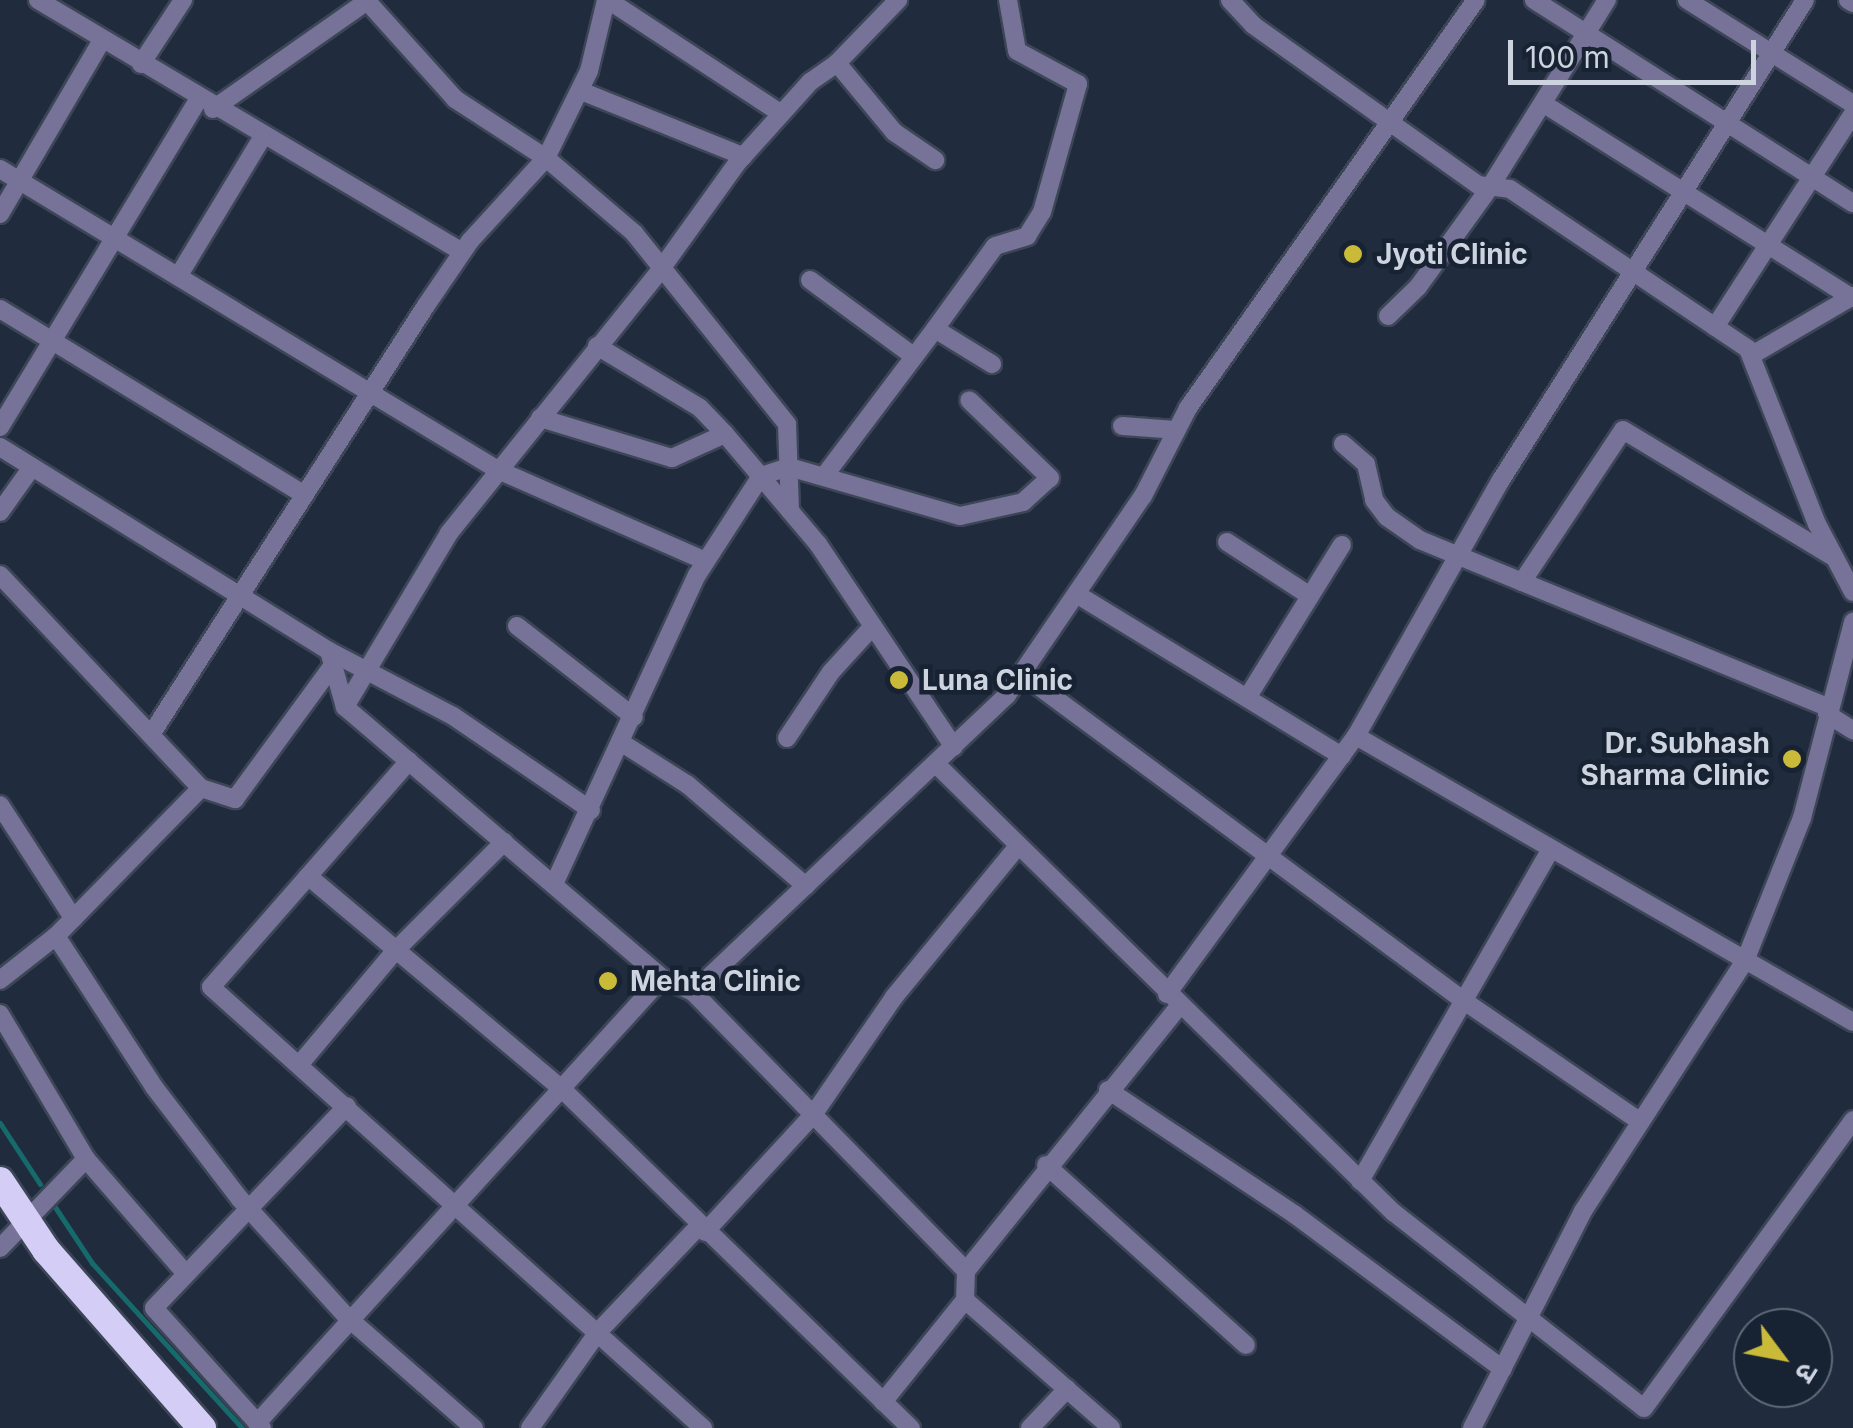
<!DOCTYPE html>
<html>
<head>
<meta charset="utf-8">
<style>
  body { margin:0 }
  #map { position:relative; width:1853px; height:1428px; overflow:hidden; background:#202b3d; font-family:Inter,"Noto Sans Devanagari",sans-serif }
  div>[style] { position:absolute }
  .stream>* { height:5px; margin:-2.5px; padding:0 2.5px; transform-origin:2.5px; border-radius:2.5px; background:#166a6b }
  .roads { filter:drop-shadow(2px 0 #3c4657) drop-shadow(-2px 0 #3c4657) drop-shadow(0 2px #3c4657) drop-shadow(0 -2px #3c4657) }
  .minor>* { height:18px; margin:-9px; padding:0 9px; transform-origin:9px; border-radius:9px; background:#777297 }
  .trunk>* { height:28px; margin:-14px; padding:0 14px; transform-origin:14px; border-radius:14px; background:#d4cef6 }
  .dots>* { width:28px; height:28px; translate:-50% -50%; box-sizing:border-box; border:5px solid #172232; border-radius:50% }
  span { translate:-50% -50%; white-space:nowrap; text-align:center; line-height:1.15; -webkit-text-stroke:9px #172232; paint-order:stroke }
  .poi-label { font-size:28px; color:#cdd4e0; font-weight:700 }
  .left { translate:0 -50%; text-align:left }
  .right { translate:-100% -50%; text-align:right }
  .north { position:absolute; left:1733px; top:1308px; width:100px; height:100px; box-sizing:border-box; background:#172232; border:2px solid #606978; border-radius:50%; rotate:122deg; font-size:28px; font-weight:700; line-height:40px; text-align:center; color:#cdd4e0 }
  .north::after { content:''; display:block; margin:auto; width:35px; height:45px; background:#c9ba3a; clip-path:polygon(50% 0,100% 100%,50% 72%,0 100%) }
  .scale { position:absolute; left:1508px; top:40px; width:248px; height:45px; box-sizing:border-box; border:5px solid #cdd4e0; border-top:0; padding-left:12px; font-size:30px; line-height:35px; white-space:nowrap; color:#cdd4e0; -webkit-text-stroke:8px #172232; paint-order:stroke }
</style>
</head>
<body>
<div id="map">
  <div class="stream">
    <div style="left:0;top:1123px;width:73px;rotate:56.7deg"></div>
    <div style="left:55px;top:1207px;width:67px;rotate:56.5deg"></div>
    <div style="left:92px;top:1263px;width:223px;rotate:47.7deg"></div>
  </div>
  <div class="roads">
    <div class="minor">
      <div style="left:38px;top:0;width:493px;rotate:30.7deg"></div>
      <div style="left:366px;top:0;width:133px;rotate:48deg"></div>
      <div style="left:455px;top:99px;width:108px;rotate:33deg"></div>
      <div style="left:546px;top:158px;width:116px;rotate:40.4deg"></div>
      <div style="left:634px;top:233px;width:245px;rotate:51.3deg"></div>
      <div style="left:787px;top:424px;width:87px;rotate:88deg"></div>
      <div style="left:608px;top:0;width:206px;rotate:33.3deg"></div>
      <div style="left:1230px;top:0;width:34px;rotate:47deg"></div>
      <div style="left:1253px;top:25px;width:276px;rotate:35.4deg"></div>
      <div style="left:1478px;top:185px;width:32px;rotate:7deg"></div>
      <div style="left:1510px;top:189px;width:287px;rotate:33.9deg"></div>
      <div style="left:1748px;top:349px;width:188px;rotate:68.5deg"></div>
      <div style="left:1817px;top:524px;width:77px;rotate:62.1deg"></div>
      <div style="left:1534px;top:0;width:378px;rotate:32.5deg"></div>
      <div style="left:1687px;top:0;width:196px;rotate:32.1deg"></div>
      <div style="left:1848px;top:0;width:6px;rotate:31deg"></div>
      <div style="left:837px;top:63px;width:88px;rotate:-45.9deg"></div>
      <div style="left:141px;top:64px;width:77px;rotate:-56.7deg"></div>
      <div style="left:581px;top:91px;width:175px;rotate:21.9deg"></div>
      <div style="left:1544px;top:104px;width:364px;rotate:32.2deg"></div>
      <div style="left:213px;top:109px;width:188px;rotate:-35deg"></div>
      <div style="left:0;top:169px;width:582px;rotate:31.15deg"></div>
      <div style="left:498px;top:470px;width:226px;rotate:23.7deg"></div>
      <div style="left:0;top:214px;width:202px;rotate:-59.6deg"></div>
      <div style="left:179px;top:275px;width:160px;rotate:-58.8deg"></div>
      <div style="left:810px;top:280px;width:127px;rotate:36.3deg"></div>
      <div style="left:0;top:309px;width:357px;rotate:31.4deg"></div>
      <div style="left:1388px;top:316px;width:42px;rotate:-44deg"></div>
      <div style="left:1418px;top:287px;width:123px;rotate:-54.2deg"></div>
      <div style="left:1490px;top:187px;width:221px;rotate:-58deg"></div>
      <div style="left:1715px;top:327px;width:254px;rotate:-57.1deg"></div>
      <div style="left:935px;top:329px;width:102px;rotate:-54.1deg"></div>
      <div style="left:995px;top:246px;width:34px;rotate:-17deg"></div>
      <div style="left:1027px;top:236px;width:28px;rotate:-58deg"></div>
      <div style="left:1042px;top:212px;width:133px;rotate:-74.3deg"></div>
      <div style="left:1078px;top:84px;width:69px;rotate:-151.6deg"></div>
      <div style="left:1017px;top:51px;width:52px;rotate:-100deg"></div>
      <div style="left:597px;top:346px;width:120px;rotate:31deg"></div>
      <div style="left:700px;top:408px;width:36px;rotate:46deg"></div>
      <div style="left:725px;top:434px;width:144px;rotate:49.8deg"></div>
      <div style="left:818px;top:544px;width:244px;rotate:56.2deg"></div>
      <div style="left:1752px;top:355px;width:117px;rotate:-30.3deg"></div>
      <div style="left:540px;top:418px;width:138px;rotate:16.9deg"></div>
      <div style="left:672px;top:458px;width:58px;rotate:-24.4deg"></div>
      <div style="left:1122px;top:426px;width:54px;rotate:4.2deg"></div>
      <div style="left:0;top:427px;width:382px;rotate:-58.8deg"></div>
      <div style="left:1343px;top:444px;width:30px;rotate:41deg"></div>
      <div style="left:1366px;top:464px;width:37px;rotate:77deg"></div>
      <div style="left:1374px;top:500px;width:21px;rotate:53deg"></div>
      <div style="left:1387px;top:517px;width:40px;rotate:34.9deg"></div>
      <div style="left:1420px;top:540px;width:442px;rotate:22.3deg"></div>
      <div style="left:0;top:447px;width:387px;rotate:31.8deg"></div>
      <div style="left:329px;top:651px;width:58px;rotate:74.1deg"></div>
      <div style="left:345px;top:707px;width:417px;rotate:40.5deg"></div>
      <div style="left:662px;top:978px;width:34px;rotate:24deg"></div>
      <div style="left:693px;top:992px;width:390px;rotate:45.6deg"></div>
      <div style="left:966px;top:1271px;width:340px;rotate:-51.2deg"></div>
      <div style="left:825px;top:475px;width:183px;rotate:-53deg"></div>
      <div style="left:935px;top:329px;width:67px;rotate:31.6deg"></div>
      <div style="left:0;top:512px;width:55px;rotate:-54.6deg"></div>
      <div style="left:1227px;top:542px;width:99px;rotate:33deg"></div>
      <div style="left:0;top:575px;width:293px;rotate:46.7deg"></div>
      <div style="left:201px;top:788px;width:36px;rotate:18deg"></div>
      <div style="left:235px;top:799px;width:166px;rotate:-53.8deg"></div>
      <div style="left:1522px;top:582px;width:182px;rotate:-56.4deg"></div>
      <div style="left:1623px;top:430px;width:244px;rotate:31.1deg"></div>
      <div style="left:1078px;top:595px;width:309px;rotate:31.4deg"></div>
      <div style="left:517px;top:626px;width:148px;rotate:37.9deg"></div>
      <div style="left:329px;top:651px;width:140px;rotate:27.7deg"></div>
      <div style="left:453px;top:716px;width:167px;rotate:34.3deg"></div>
      <div style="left:1022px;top:674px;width:550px;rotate:36.49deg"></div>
      <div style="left:1464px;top:1001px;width:212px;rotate:34.4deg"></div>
      <div style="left:1247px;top:698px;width:180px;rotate:-58.2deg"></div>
      <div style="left:345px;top:707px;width:203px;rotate:-59.1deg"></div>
      <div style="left:449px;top:533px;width:339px;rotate:-51.2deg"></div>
      <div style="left:661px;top:269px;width:132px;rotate:-54.3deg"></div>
      <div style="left:738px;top:162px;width:108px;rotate:-48deg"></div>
      <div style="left:810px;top:82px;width:33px;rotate:-35deg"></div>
      <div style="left:837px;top:63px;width:89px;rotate:50.4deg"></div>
      <div style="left:894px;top:132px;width:50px;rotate:34.3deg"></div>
      <div style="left:1827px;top:714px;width:31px;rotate:32deg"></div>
      <div style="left:152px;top:733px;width:506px;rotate:-57.35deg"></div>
      <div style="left:425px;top:307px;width:80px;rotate:-55.7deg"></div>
      <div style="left:470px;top:241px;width:113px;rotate:-47.5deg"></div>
      <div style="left:546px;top:158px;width:97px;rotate:-63.7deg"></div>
      <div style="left:589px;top:71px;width:73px;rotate:-76.5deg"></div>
      <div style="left:1356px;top:736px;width:573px;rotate:29.92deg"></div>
      <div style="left:787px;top:738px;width:79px;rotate:-56.3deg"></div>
      <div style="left:831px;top:672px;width:62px;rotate:-47.6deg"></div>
      <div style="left:622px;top:743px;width:78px;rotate:32.5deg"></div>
      <div style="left:688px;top:785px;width:155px;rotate:40.6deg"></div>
      <div style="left:409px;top:761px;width:300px;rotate:131.2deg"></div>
      <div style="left:211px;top:987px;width:661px;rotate:41.87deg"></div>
      <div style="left:937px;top:765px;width:639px;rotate:44.43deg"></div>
      <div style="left:1393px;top:1212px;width:318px;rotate:38deg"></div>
      <div style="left:1644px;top:1408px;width:356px;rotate:-54deg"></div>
      <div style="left:0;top:805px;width:135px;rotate:57.1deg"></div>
      <div style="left:308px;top:876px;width:330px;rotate:40deg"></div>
      <div style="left:561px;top:1088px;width:488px;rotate:44.2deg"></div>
      <div style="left:554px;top:884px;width:340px;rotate:-65.2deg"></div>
      <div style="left:697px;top:575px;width:118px;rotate:-57.1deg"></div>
      <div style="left:761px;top:476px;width:29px;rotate:-18deg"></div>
      <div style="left:789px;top:467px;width:178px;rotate:16deg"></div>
      <div style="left:960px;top:516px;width:65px;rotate:-12.5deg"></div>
      <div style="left:1023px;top:502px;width:36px;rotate:-42deg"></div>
      <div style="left:1050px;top:478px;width:112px;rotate:-136.1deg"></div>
      <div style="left:56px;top:936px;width:180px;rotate:57deg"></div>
      <div style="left:154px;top:1087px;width:141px;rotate:52.5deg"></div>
      <div style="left:240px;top:1199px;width:159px;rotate:47.8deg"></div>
      <div style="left:347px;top:1317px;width:169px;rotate:41.2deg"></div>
      <div style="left:0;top:980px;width:71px;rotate:-38.2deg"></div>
      <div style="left:56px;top:936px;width:207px;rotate:-45.6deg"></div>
      <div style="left:693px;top:992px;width:432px;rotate:-43.4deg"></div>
      <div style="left:1007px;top:695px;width:241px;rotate:-55.7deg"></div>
      <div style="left:1143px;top:496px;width:99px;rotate:-62.9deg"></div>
      <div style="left:1188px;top:408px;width:499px;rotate:-54.8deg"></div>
      <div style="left:1167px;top:994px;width:320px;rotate:-53.8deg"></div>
      <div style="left:1356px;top:736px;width:294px;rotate:-60.5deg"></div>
      <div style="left:1501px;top:480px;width:568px;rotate:-57.65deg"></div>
      <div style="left:0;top:1014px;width:169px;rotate:59.3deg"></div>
      <div style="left:86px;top:1159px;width:151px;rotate:49deg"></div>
      <div style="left:299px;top:1065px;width:150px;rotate:-49.9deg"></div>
      <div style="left:396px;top:950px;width:153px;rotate:-45deg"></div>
      <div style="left:1108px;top:1090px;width:224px;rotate:33.7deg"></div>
      <div style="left:1294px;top:1214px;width:260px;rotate:36.6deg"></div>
      <div style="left:1046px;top:1165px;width:269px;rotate:42deg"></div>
      <div style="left:1360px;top:1181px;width:379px;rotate:-60.1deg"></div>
      <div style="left:705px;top:1232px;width:159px;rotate:-47.3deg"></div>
      <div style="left:813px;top:1115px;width:143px;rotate:-55.5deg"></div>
      <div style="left:894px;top:997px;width:195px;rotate:-50.6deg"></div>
      <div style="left:0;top:1248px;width:124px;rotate:-46deg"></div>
      <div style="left:965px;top:1300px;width:194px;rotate:41.2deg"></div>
      <div style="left:883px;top:1402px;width:131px;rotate:-51.2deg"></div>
      <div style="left:965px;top:1300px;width:29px;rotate:-88deg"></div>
      <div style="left:257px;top:1423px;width:602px;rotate:-47.69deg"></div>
      <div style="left:262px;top:1428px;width:161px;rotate:-132deg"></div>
      <div style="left:154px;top:1308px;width:279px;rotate:-46.3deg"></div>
      <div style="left:530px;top:1428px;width:118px;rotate:-54.7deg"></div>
      <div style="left:598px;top:1332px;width:146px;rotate:-46.4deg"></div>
      <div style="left:1030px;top:1428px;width:54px;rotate:-46.5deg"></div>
      <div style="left:1472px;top:1428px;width:244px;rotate:-62.9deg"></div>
      <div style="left:1583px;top:1211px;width:298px;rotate:-57.1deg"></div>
      <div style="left:1745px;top:961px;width:154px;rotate:-68.3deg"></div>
      <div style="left:1802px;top:818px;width:203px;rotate:-75.4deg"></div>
    </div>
    <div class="trunk">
      <div style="left:0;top:1181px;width:83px;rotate:56.3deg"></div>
      <div style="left:46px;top:1250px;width:237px;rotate:48.8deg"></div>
    </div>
  </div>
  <div class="dots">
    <div style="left:1353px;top:254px;background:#c9ba3a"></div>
    <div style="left:899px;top:680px;background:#c9ba3a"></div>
    <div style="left:1792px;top:759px;background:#c9ba3a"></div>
    <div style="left:608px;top:981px;background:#c9ba3a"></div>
  </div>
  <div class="poi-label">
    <span class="left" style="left:1376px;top:254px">Jyoti Clinic</span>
    <span class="left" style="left:922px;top:680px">Luna Clinic</span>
    <span class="right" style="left:1770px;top:759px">Dr. Subhash<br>Sharma Clinic</span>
    <span class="left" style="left:630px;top:981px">Mehta Clinic</span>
  </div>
  <div class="north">उ</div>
  <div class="scale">100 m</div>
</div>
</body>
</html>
